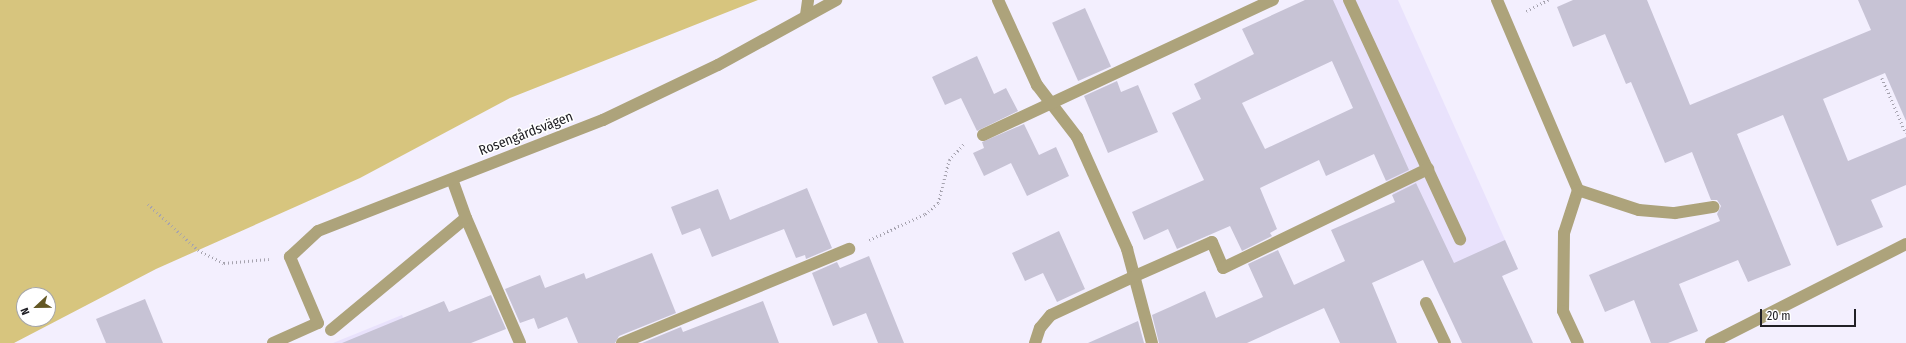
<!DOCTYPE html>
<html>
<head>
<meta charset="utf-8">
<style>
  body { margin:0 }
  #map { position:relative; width:1906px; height:343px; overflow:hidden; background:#f3effe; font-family:"Fira Sans Condensed",sans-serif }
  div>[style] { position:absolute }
  .built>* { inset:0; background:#e9e2fc }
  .green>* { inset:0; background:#d7c57e }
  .building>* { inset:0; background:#c7c3d5; transform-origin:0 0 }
  .path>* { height:2.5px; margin-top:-1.25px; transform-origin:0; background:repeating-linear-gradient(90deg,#a6a3af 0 1px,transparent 0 4px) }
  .minor>* { height:12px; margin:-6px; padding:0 6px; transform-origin:6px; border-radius:6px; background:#ada37b }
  span { translate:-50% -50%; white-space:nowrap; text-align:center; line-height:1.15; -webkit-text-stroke:3px #fff; paint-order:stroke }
  .street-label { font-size:14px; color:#212026 }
  .north { position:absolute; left:16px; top:287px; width:40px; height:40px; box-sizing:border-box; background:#fff; border:1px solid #a6a6a8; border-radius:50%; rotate:248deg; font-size:11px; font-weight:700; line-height:16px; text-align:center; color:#212026 }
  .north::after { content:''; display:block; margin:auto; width:14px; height:18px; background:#635723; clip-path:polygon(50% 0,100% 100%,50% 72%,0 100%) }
  .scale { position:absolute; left:1760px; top:309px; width:96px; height:18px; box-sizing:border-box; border:2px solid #212026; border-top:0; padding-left:5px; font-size:12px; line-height:14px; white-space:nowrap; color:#212026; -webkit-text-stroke:3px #fff; paint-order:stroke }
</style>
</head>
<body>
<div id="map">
  <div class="built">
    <div style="clip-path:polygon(1304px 0,1398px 0,1518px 269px,1443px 303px)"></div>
    <div style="clip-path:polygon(402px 315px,414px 343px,333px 343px)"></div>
  </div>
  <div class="green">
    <div style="clip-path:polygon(evenodd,0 0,758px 0,510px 98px,360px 178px,156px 269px,14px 343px,0 343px,0 0,24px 295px,48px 295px,48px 319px,24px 319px,24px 295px)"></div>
  </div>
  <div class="building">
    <div style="clip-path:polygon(evenodd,1305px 0,1333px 0,1409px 170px,1386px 181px,1374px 154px,1326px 176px,1319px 160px,1260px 188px,1277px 229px,1270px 233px,1272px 236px,1242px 251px,1230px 226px,1177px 249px,1168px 229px,1144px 240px,1132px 212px,1204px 180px,1172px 113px,1201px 99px,1194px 84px,1254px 54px,1242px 29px,1305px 0,1332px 61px,1353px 108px,1265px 149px,1242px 103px,1332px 61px)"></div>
    <div style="clip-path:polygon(1573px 0,1647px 0,1690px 105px,1871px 30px,1858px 0,1906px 0,1906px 121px,1885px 73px,1823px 99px,1848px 161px,1906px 137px,1906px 185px,1871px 200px,1883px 227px,1837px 246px,1783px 115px,1737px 134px,1791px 265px,1748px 282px,1738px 260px,1679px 284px,1698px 331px,1668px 343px,1651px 343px,1634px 300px,1605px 312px,1589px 275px,1720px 221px,1717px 214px,1721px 206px,1717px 200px,1711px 200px,1692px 152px,1665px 163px,1631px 82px,1626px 84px,1605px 34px,1573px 47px,1557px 7px)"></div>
    <div style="left:1085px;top:8px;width:64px;height:36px;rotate:66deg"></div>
    <div style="clip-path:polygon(977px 56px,994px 94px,1006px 88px,1018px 111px,977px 131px,961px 98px,945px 105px,932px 77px)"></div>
    <div style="clip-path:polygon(1117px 81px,1121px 92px,1138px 85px,1158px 132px,1108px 153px,1084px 96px)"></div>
    <div style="clip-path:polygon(1024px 124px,1039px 155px,1056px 147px,1069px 176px,1027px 196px,1011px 163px,984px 176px,973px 153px,984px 148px,982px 142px)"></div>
    <div style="clip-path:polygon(1416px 183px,1454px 263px,1505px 240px,1518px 269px,1502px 276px,1533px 343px,1462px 343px,1423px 260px,1372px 283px,1397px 343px,1340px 343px,1324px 308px,1247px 343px,1159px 343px,1152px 315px,1170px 307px,1205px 291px,1216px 318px,1263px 297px,1248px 264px,1278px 250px,1294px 285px,1345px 261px,1331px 230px,1395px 202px,1392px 195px)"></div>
    <div style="clip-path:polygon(807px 188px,832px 248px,806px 259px,805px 255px,796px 258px,784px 229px,712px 257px,700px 228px,682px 235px,671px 207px,718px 189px,730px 220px)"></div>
    <div style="clip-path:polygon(1059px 231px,1085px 289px,1057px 302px,1043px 273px,1025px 281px,1012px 253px)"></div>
    <div style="clip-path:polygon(652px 253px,676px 313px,619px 336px,615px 343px,578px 343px,567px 317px,538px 329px,534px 318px,520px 323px,505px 289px,540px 275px,545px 288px,584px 273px,586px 279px)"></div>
    <div style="clip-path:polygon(869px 256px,904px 343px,878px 343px,866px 313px,833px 326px,812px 273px,837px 262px,840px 268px)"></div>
    <div style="clip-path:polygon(491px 295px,506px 329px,471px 343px,342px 343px,444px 301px,449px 312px)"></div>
    <div style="clip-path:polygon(145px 299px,163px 343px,106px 343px,96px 319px)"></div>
    <div style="clip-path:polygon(763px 301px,779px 343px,642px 343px,681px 327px,683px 332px)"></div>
    <div style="clip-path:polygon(1138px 321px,1144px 343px,1088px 343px)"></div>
  </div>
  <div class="path">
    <div style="left:1526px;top:11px;width:25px;rotate:-27deg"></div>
    <div style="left:1882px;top:78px;width:60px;rotate:66.4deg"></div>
    <div style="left:148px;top:204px;width:68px;rotate:42.6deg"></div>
    <div style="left:198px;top:250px;width:29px;rotate:27deg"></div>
    <div style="left:224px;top:263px;width:45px;rotate:-5.1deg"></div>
    <div style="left:869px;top:240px;width:62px;rotate:-24.9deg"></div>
    <div style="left:925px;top:214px;width:17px;rotate:-40deg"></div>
    <div style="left:938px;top:203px;width:44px;rotate:-75.7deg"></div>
    <div style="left:949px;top:160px;width:22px;rotate:-47deg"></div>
  </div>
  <div class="minor">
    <div style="left:998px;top:0;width:94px;rotate:65.4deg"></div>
    <div style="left:1037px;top:85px;width:66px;rotate:52.4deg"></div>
    <div style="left:1077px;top:137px;width:123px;rotate:65.9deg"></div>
    <div style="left:1127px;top:249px;width:97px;rotate:75.1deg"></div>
    <div style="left:1349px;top:0;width:264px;rotate:65.1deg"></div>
    <div style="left:1497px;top:0;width:207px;rotate:66.9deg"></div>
    <div style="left:1578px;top:190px;width:45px;rotate:108deg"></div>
    <div style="left:1564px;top:233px;width:78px;rotate:90.7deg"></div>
    <div style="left:1563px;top:311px;width:35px;rotate:65deg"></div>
    <div style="left:806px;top:15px;width:15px;rotate:-82deg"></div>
    <div style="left:983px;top:135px;width:320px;rotate:-25deg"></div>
    <div style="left:1578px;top:190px;width:64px;rotate:18.2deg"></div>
    <div style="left:1639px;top:210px;width:36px;rotate:5deg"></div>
    <div style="left:1675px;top:213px;width:39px;rotate:-9deg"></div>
    <div style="left:466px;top:218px;width:136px;rotate:66.6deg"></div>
    <div style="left:1426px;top:303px;width:44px;rotate:64.6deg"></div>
    <div style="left:331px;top:330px;width:175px;rotate:-39.7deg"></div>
    <div style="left:466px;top:218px;width:41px;rotate:-109.7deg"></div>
    <div style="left:273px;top:343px;width:49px;rotate:-24deg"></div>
    <div style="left:318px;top:323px;width:72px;rotate:-113deg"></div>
    <div style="left:290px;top:257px;width:38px;rotate:-43deg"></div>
    <div style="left:318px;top:231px;width:306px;rotate:-21.3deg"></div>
    <div style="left:603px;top:120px;width:127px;rotate:-25.6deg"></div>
    <div style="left:718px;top:65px;width:135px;rotate:-28.8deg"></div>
    <div style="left:622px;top:343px;width:246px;rotate:-22.5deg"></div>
    <div style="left:1035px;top:343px;width:16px;rotate:-72deg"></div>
    <div style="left:1040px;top:328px;width:17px;rotate:-50deg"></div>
    <div style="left:1051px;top:315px;width:93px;rotate:-24.9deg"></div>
    <div style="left:1135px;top:276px;width:84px;rotate:-23.8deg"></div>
    <div style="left:1212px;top:242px;width:28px;rotate:67deg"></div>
    <div style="left:1223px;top:268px;width:228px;rotate:-25.8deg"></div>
    <div style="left:1711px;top:343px;width:219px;rotate:-26.9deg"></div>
  </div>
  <div class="street-label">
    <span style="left:526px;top:134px;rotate:-21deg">Rosengårdsvägen</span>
  </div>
  <div class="north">N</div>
  <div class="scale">20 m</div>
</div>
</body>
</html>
